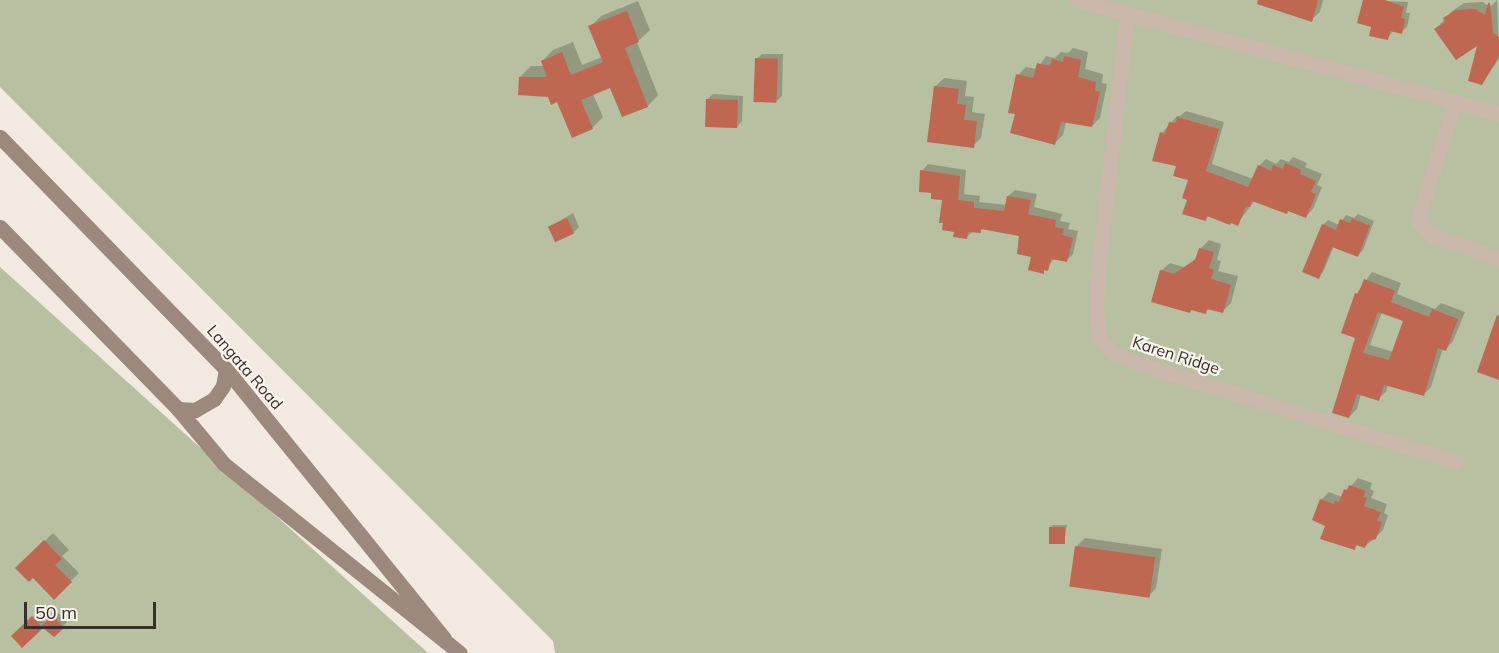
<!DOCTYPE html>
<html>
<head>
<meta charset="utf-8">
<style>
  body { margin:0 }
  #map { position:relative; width:1499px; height:653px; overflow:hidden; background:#f2e9e0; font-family:Mulish,sans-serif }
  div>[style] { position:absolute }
  .green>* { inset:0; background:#b7c0a0 }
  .shadow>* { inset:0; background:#0003 }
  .building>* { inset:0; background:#bf6750; transform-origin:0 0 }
  .street>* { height:15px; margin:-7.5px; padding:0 7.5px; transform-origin:7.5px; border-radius:7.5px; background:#cab8ac }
  .secondary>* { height:15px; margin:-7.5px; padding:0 7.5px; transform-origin:7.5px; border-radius:7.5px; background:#9d887d }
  span { translate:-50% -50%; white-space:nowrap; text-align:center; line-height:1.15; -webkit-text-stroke:4.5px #f9f3ec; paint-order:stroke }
  .street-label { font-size:16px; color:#382e2b }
  .scale { position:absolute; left:24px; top:602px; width:132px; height:27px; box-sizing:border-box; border:3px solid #382e2b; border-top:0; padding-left:8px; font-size:18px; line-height:21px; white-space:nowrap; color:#382e2b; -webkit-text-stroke:4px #f9f3ec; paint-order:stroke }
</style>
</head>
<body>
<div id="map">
  <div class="green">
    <div style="clip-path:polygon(0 0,1499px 0,1499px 653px,555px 653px,553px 641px,0 87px)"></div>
    <div style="clip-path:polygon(0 267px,428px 653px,0 653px)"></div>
  </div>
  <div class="shadow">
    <div style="clip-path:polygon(1266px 0,1323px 0,1320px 12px,1311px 20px)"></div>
    <div style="clip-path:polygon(1365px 0,1408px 2px,1406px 13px,1410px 13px,1407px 27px,1401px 32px,1394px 30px,1387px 39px,1373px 26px)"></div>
    <div style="clip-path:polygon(1497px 0,1499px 59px,1482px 83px,1479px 42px,1436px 29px,1452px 11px,1464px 3px,1483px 2px,1490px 7px)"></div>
    <div style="clip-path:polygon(638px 1px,650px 30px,637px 42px,658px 95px,648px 106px,623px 115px,611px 87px,593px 94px,603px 117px,592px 128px,558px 101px,520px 77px,531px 66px,544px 66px,542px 61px,553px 50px,573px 42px,582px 65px,602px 57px,590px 27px,601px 16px)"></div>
    <div style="clip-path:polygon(1073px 48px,1088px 52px,1085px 69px,1103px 74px,1102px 83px,1107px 84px,1100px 118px,1092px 126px,1066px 122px,1063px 135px,1055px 143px,1017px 113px,1018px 75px,1026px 67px,1037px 69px,1046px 56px,1055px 58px,1061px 52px,1068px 53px)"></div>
    <div style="clip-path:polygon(762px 54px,783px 54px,782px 96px,777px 101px,757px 59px)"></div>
    <div style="clip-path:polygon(944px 78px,967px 81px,965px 96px,974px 97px,972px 112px,985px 114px,981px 138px,973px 146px,935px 87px)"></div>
    <div style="clip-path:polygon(713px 94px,743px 96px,742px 121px,737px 127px,707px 100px)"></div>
    <div style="clip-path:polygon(1186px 111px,1224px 122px,1212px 164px,1253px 179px,1259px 166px,1266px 159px,1276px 164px,1281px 159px,1289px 162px,1293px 157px,1307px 163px,1305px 167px,1322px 174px,1317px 185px,1322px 187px,1313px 209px,1306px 216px,1255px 200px,1237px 224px,1210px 215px,1205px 220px,1189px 199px,1190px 179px,1177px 165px,1162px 133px,1177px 116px,1180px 116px)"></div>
    <div style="clip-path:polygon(928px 164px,966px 170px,964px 194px,980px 196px,979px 202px,1007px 205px,1008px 196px,1015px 190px,1037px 194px,1034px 207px,1062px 214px,1060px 221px,1070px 223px,1068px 229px,1078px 231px,1073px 254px,1066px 261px,1055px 258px,1043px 272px,1021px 235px,983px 228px,980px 231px,973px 231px,967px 237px,956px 230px,943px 199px,933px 192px,922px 171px)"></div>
    <div style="clip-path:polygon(573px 213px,579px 227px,574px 232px,549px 227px)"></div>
    <div style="clip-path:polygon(1358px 214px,1374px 221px,1363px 250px,1358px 255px,1334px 246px,1323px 272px,1318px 277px,1323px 225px,1328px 220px,1339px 225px,1346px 215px,1354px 218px)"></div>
    <div style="clip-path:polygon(1209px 240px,1221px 244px,1217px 260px,1221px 261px,1218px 271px,1238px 276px,1231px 303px,1222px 312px,1210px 308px,1205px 312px,1161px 271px,1170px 263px,1184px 267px,1198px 257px,1200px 249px)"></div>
    <div style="clip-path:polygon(evenodd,1372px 272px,1401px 283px,1397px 294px,1435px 309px,1441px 303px,1465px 312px,1453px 341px,1446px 349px,1443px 348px,1431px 387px,1423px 395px,1388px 384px,1386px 392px,1378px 399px,1361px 394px,1357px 409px,1349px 417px,1357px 337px,1343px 332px,1357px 293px,1372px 272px,1382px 312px,1405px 320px,1394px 352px,1370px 345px,1382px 312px)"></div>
    <div style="clip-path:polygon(1358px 478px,1372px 483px,1370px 489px,1374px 491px,1371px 498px,1387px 504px,1384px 513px,1388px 515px,1383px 530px,1375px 538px,1365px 546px,1358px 544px,1354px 548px,1327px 525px,1321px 500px,1329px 492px,1342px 497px)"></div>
    <div style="clip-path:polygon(1053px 525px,1067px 525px,1064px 543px,1050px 527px)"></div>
    <div style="clip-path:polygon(53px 533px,69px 550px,62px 556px,79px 573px,54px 597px,33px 576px,18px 568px)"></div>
    <div style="clip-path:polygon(1085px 538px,1162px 549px,1156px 588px,1148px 597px,1077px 546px)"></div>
    <div style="clip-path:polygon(57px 612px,67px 622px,54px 635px,43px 626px,13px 636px,37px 613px,46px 623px)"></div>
  </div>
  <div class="building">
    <div style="clip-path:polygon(1258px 0,1318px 0,1312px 22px,1257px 4px)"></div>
    <div style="clip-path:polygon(1363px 0,1385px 0,1404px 7px,1401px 18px,1405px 19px,1402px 34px,1390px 31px,1388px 40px,1369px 36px,1371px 27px,1357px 23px)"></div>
    <div style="clip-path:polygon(1488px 3px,1490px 3px,1493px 33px,1499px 37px,1499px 56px,1482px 85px,1468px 81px,1477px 46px,1456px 60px,1434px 29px,1445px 22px,1443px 18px,1456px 10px,1475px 9px,1485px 15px)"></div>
    <div style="clip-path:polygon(627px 11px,639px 42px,625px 48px,648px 107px,622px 117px,610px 88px,581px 100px,593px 129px,572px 138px,557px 102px,551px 105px,548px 97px,518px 95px,519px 77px,547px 77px,541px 61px,562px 52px,571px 75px,603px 62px,588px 26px)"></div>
    <div style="clip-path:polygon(1064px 56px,1081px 60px,1078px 77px,1096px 82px,1095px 91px,1100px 92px,1092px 127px,1061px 122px,1055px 145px,1010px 133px,1015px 114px,1008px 113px,1016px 74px,1033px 78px,1037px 63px,1050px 66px,1052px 59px,1063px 62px)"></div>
    <div style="left:755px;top:58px;width:23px;height:44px;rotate:2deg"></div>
    <div style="clip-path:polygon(934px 86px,959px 89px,957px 104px,966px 105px,964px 120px,977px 121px,974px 148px,927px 142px)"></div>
    <div style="left:706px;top:99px;width:32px;height:28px;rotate:2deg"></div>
    <div style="clip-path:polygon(1177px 117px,1219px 129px,1206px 171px,1248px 187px,1258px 165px,1271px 171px,1273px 165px,1283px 169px,1285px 163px,1301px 170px,1300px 174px,1316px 181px,1311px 192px,1316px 194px,1306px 218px,1288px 211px,1287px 214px,1252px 201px,1250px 207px,1246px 206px,1238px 226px,1231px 223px,1230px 225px,1207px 216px,1206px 221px,1182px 214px,1187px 200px,1182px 198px,1188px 180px,1173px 176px,1176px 166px,1152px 161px,1160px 132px,1165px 134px,1169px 122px,1176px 123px)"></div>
    <div style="clip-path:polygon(920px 170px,960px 176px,958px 200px,974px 202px,974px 208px,1004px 211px,1007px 196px,1031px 200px,1028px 214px,1056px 220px,1055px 227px,1064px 229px,1062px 235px,1073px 238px,1067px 262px,1051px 259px,1048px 271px,1044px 270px,1044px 274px,1028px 270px,1031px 257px,1017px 254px,1019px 236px,981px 229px,981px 233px,968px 232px,967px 239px,953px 237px,954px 232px,942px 230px,943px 223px,939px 223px,942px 200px,931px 199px,931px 193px,919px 192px)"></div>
    <div style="left:567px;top:218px;width:17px;height:21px;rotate:65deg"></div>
    <div style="clip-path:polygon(1352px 218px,1370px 226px,1358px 257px,1332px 247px,1319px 279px,1302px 272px,1322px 224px,1336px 230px,1340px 219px,1350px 223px)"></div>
    <div style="clip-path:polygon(1199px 248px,1214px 252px,1209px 268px,1214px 270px,1211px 279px,1231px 285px,1223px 313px,1207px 309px,1206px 314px,1191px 310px,1190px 313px,1151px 302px,1160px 270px,1174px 274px,1195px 260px)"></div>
    <div style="clip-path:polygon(evenodd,1364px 279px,1395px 291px,1391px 302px,1429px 317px,1432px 309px,1458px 319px,1446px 351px,1438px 348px,1424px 396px,1384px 385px,1379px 401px,1357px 394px,1349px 418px,1332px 413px,1355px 338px,1341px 333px,1355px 293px,1358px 294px,1364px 279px,1378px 312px,1403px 321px,1389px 360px,1363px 353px,1378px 312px)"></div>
    <div style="clip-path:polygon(1497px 315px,1499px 316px,1499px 380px,1477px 372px)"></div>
    <div style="clip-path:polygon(1349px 485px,1366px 491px,1363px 497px,1367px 498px,1364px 506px,1381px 512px,1377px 521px,1382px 522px,1376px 539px,1368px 541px,1365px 548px,1356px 545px,1355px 550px,1320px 539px,1325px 526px,1312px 520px,1320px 499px,1334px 504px,1335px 501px,1339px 502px,1344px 489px,1347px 490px)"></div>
    <div style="left:1049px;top:527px;width:16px;height:17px"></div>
    <div style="clip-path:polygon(44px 540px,62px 559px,55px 565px,72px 582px,54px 600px,33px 578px,29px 582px,15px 568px)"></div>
    <div style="left:1075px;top:546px;width:81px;height:41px;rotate:8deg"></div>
    <div style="clip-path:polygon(52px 615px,64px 628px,54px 637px,43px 628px,22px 648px,11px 636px,32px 616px,41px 626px)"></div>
  </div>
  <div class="street">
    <div style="left:1077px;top:0;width:437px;rotate:15.1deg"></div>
    <div style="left:1127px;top:14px;width:251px;rotate:96.4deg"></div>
    <div style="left:1099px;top:263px;width:44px;rotate:93.9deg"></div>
    <div style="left:1096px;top:307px;width:30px;rotate:84deg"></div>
    <div style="left:1099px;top:337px;width:19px;rotate:51deg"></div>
    <div style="left:1111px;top:352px;width:24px;rotate:24deg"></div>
    <div style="left:1133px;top:362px;width:338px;rotate:17.2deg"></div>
    <div style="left:1455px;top:102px;width:119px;rotate:107.7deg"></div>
    <div style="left:1419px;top:215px;width:8px;rotate:90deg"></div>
    <div style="left:1419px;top:223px;width:17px;rotate:45deg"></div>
    <div style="left:1431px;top:235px;width:72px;rotate:19.4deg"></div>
  </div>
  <div class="secondary">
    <div style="left:0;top:137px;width:324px;rotate:45.8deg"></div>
    <div style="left:226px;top:369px;width:346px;rotate:51deg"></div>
    <div style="left:0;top:227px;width:255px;rotate:45.6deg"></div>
    <div style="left:178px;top:409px;width:72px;rotate:50.1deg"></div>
    <div style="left:224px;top:464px;width:302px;rotate:38.7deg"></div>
    <div style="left:178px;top:409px;width:17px;rotate:3deg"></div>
    <div style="left:195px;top:410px;width:22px;rotate:-30deg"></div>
    <div style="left:214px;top:399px;width:16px;rotate:-55deg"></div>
    <div style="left:223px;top:386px;width:17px;rotate:-80deg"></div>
  </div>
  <div class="street-label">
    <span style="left:1176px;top:355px;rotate:18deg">Karen Ridge</span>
    <span style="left:245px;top:367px;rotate:49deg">Langata Road</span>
  </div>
  <div class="scale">50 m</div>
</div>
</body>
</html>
